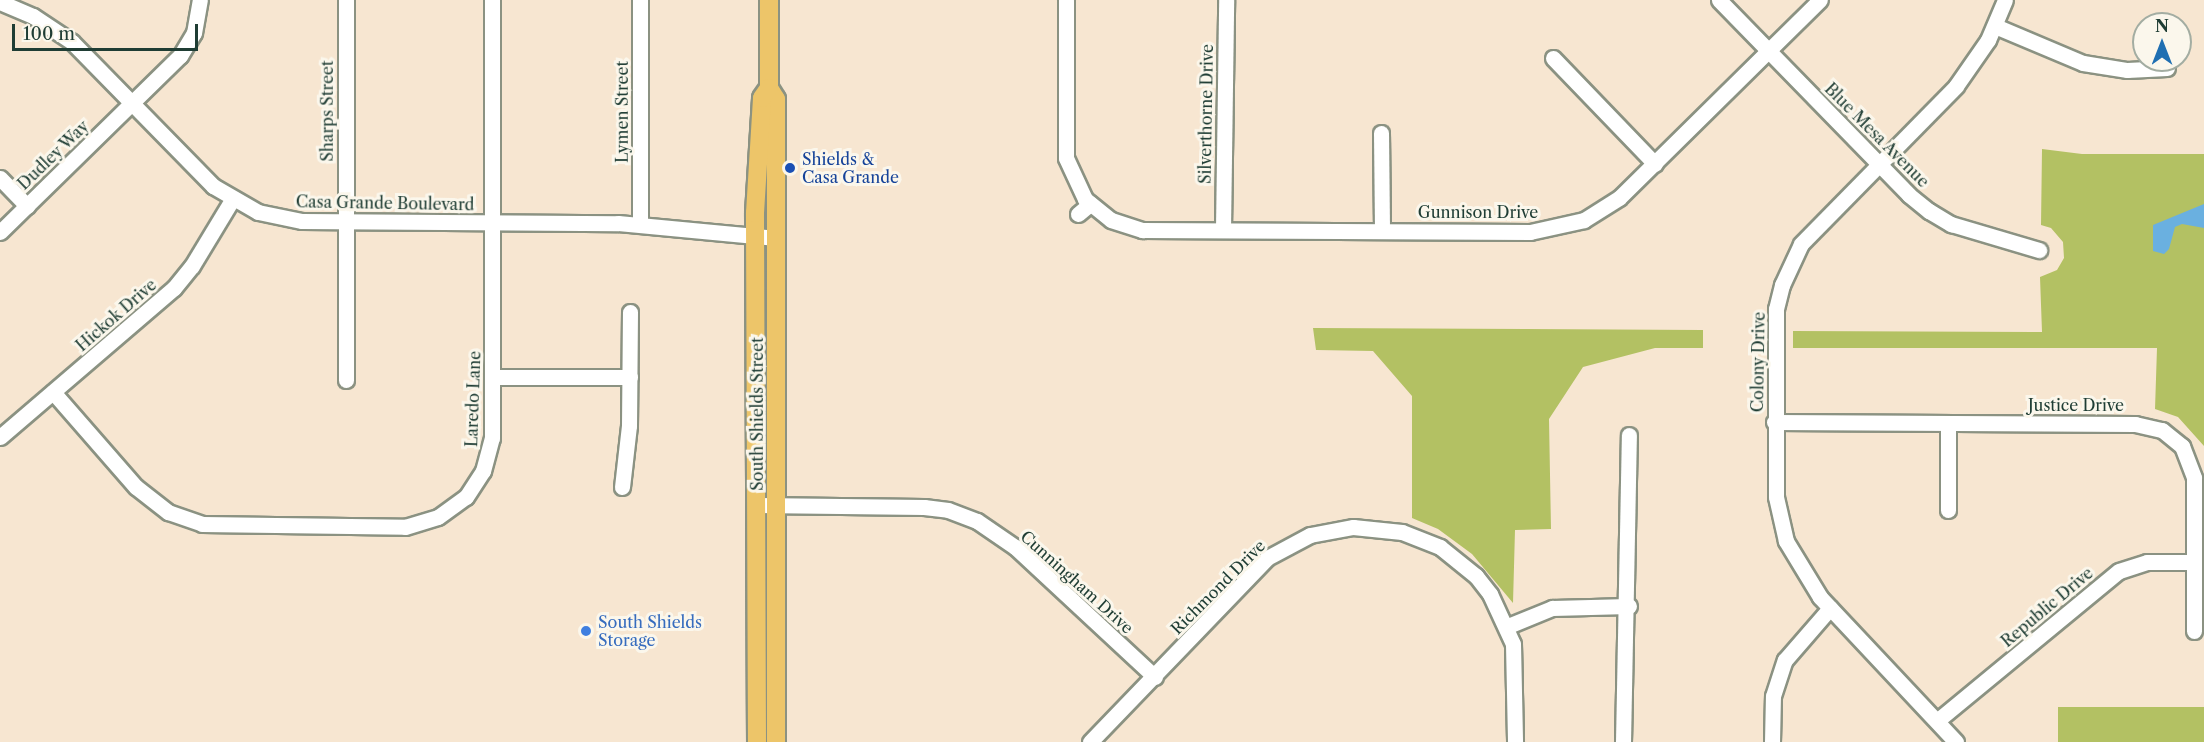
<!DOCTYPE html>
<html>
<head>
<meta charset="utf-8">
<style>
  body { margin:0 }
  #map { position:relative; width:2204px; height:742px; overflow:hidden; background:#f7e6d1; font-family:"Libre Caslon Text",serif }
  div>[style] { position:absolute }
  .green>* { inset:0; background:#b3c163; transform-origin:0 0 }
  .water>* { inset:0; background:#6ab0e0 }
  .roads { filter:drop-shadow(2px 0 #8b9282) drop-shadow(-2px 0 #8b9282) drop-shadow(0 2px #8b9282) drop-shadow(0 -2px #8b9282) }
  .minor>* { height:15px; margin:-7.5px; padding:0 7.5px; transform-origin:7.5px; border-radius:7.5px; background:#fff }
  .major>* { height:18px; margin:-9px; padding:0 9px; transform-origin:9px; border-radius:9px; background:#edc569 }
  .dots>* { width:16px; height:16px; translate:-50% -50%; box-sizing:border-box; border:3px solid #fbf7ec; border-radius:50% }
  span { translate:-50% -50%; white-space:nowrap; text-align:center; line-height:1.15; -webkit-text-stroke:6px #fbf7ec; paint-order:stroke }
  .street-label { font-size:16px; color:#1f3d34 }
  .transit-label { font-size:16px; color:#164399 }
  .left { translate:0 -50%; text-align:left }
  .shop-label { font-size:16px; color:#366cbe }
  .north { position:absolute; left:2132px; top:12px; width:60px; height:60px; box-sizing:border-box; background:#fbf7ec; border:2px solid #a3ada2; border-radius:50%; rotate:0deg; font-size:16px; font-weight:700; line-height:24px; text-align:center; color:#1f3d34 }
  .north::after { content:''; display:block; margin:auto; width:21px; height:27px; background:#1f6fb2; clip-path:polygon(50% 0,100% 100%,50% 72%,0 100%) }
  .scale { position:absolute; left:12px; top:24px; width:186px; height:27px; box-sizing:border-box; border:3px solid #1f3d34; border-top:0; padding-left:8px; font-size:18px; line-height:21px; white-space:nowrap; color:#1f3d34; -webkit-text-stroke:4px #fbf7ec; paint-order:stroke }
</style>
</head>
<body>
<div id="map">
  <div class="green">
    <div style="clip-path:polygon(2042px 149px,2082px 154px,2204px 154px,2204px 446px,2178px 417px,2155px 409px,2157px 348px,1793px 348px,1793px 331px,2042px 332px,2040px 277px,2057px 270px,2064px 258px,2063px 242px,2051px 228px,2041px 225px)"></div>
    <div style="clip-path:polygon(1313px 328px,1703px 330px,1703px 348px,1655px 348px,1583px 367px,1549px 419px,1551px 529px,1515px 530px,1513px 603px,1472px 554px,1438px 529px,1412px 518px,1412px 396px,1373px 351px,1316px 350px)"></div>
    <div style="left:2058px;top:707px;width:146px;height:35px"></div>
  </div>
  <div class="water">
    <div style="clip-path:polygon(2204px 204px,2204px 228px,2182px 224px,2175px 227px,2169px 249px,2164px 254px,2153px 251px,2153px 225px)"></div>
  </div>
  <div class="roads">
    <div class="minor">
      <div style="left:1066px;top:0;width:158px;rotate:90deg"></div>
      <div style="left:1066px;top:158px;width:45px;rotate:65.1deg"></div>
      <div style="left:1085px;top:199px;width:33px;rotate:39deg"></div>
      <div style="left:1111px;top:220px;width:33px;rotate:18deg"></div>
      <div style="left:1142px;top:230px;width:388px;rotate:0.3deg"></div>
      <div style="left:1530px;top:232px;width:55px;rotate:-12.5deg"></div>
      <div style="left:1584px;top:220px;width:41px;rotate:-32.2deg"></div>
      <div style="left:1619px;top:198px;width:282px;rotate:-44.6deg"></div>
      <div style="left:1719px;top:0;width:272px;rotate:45.7deg"></div>
      <div style="left:1909px;top:195px;width:26px;rotate:39deg"></div>
      <div style="left:1929px;top:211px;width:26px;rotate:31deg"></div>
      <div style="left:1951px;top:224px;width:92px;rotate:16.5deg"></div>
      <div style="left:0;top:2px;width:36px;rotate:23deg"></div>
      <div style="left:33px;top:16px;width:47px;rotate:33.7deg"></div>
      <div style="left:72px;top:42px;width:202px;rotate:45.6deg"></div>
      <div style="left:213px;top:186px;width:52px;rotate:30deg"></div>
      <div style="left:258px;top:212px;width:45px;rotate:11.6deg"></div>
      <div style="left:302px;top:221px;width:316px;rotate:0.4deg"></div>
      <div style="left:618px;top:223px;width:159px;rotate:5.4deg"></div>
      <div style="left:1995px;top:26px;width:95px;rotate:22.8deg"></div>
      <div style="left:2083px;top:63px;width:45px;rotate:9deg"></div>
      <div style="left:2127px;top:70px;width:40px;rotate:-2.9deg"></div>
      <div style="left:1553px;top:58px;width:147px;rotate:46.1deg"></div>
      <div style="left:1381px;top:133px;width:96px;rotate:89.4deg"></div>
      <div style="left:0;top:178px;width:39px;rotate:46deg"></div>
      <div style="left:1078px;top:214px;width:16px;rotate:-40deg"></div>
      <div style="left:640px;top:224px;width:224px;rotate:-90deg"></div>
      <div style="left:1223px;top:229px;width:229px;rotate:-89.2deg"></div>
      <div style="left:0;top:232px;width:252px;rotate:-44.4deg"></div>
      <div style="left:180px;top:56px;width:27px;rotate:-59deg"></div>
      <div style="left:194px;top:33px;width:34px;rotate:-80deg"></div>
      <div style="left:493px;top:377px;width:137px"></div>
      <div style="left:346px;top:380px;width:380px;rotate:-90deg"></div>
      <div style="left:53px;top:392px;width:126px;rotate:48.9deg"></div>
      <div style="left:136px;top:487px;width:41px;rotate:38deg"></div>
      <div style="left:168px;top:512px;width:36px;rotate:19deg"></div>
      <div style="left:202px;top:524px;width:203px;rotate:0.8deg"></div>
      <div style="left:405px;top:527px;width:34px;rotate:-17deg"></div>
      <div style="left:438px;top:517px;width:34px;rotate:-36deg"></div>
      <div style="left:466px;top:497px;width:31px;rotate:-57deg"></div>
      <div style="left:483px;top:471px;width:34px;rotate:-75deg"></div>
      <div style="left:492px;top:438px;width:438px;rotate:-90deg"></div>
      <div style="left:1774px;top:422px;width:361px;rotate:0.3deg"></div>
      <div style="left:2135px;top:424px;width:28px;rotate:13deg"></div>
      <div style="left:2162px;top:430px;width:26px;rotate:39deg"></div>
      <div style="left:2182px;top:446px;width:34px;rotate:69deg"></div>
      <div style="left:2194px;top:478px;width:153px;rotate:90deg"></div>
      <div style="left:0;top:437px;width:229px;rotate:-40.6deg"></div>
      <div style="left:174px;top:288px;width:28px;rotate:-51deg"></div>
      <div style="left:192px;top:266px;width:77px;rotate:-58.8deg"></div>
      <div style="left:622px;top:487px;width:61px;rotate:-83.5deg"></div>
      <div style="left:629px;top:426px;width:114px;rotate:-89.5deg"></div>
      <div style="left:757px;top:505px;width:167px;rotate:0.7deg"></div>
      <div style="left:924px;top:507px;width:24px;rotate:7deg"></div>
      <div style="left:948px;top:510px;width:31px;rotate:21deg"></div>
      <div style="left:977px;top:521px;width:46px;rotate:34.4deg"></div>
      <div style="left:1015px;top:547px;width:191px;rotate:42.9deg"></div>
      <div style="left:1948px;top:510px;width:87px;rotate:-90deg"></div>
      <div style="left:1508px;top:626px;width:48px;rotate:-22.2deg"></div>
      <div style="left:1552px;top:608px;width:77px;rotate:-1.5deg"></div>
      <div style="left:1938px;top:720px;width:234px;rotate:-39.5deg"></div>
      <div style="left:2119px;top:571px;width:29px;rotate:-18deg"></div>
      <div style="left:2147px;top:562px;width:47px"></div>
      <div style="left:1090px;top:742px;width:255px;rotate:-46.1deg"></div>
      <div style="left:1267px;top:558px;width:49px;rotate:-28.1deg"></div>
      <div style="left:1310px;top:535px;width:44px;rotate:-10.5deg"></div>
      <div style="left:1353px;top:527px;width:49px;rotate:5.8deg"></div>
      <div style="left:1402px;top:532px;width:41px;rotate:21.5deg"></div>
      <div style="left:1440px;top:547px;width:46px;rotate:38.9deg"></div>
      <div style="left:1476px;top:576px;width:23px;rotate:52deg"></div>
      <div style="left:1490px;top:594px;width:55px;rotate:65.3deg"></div>
      <div style="left:1513px;top:644px;width:98px;rotate:88.8deg"></div>
      <div style="left:1623px;top:742px;width:307px;rotate:-88.9deg"></div>
      <div style="left:1772px;top:742px;width:46px;rotate:-88.8deg"></div>
      <div style="left:1773px;top:696px;width:38px;rotate:-72deg"></div>
      <div style="left:1785px;top:660px;width:69px;rotate:-49.1deg"></div>
      <div style="left:1956px;top:742px;width:199px;rotate:-133.2deg"></div>
      <div style="left:1820px;top:597px;width:66px;rotate:-121.3deg"></div>
      <div style="left:1786px;top:541px;width:45px;rotate:-102.8deg"></div>
      <div style="left:1776px;top:497px;width:188px;rotate:-90deg"></div>
      <div style="left:1776px;top:309px;width:25px;rotate:-76deg"></div>
      <div style="left:1782px;top:285px;width:45px;rotate:-65.1deg"></div>
      <div style="left:1801px;top:244px;width:221px;rotate:-45.5deg"></div>
      <div style="left:1956px;top:86px;width:56px;rotate:-55.2deg"></div>
      <div style="left:1988px;top:40px;width:43px;rotate:-67deg"></div>
    </div>
    <div class="major">
      <div style="left:769px;top:0;width:88px;rotate:90deg"></div>
      <div style="left:769px;top:88px;width:13px;rotate:58deg"></div>
      <div style="left:776px;top:99px;width:643px;rotate:90deg"></div>
      <div style="left:757px;top:742px;width:529px;rotate:-90.22deg"></div>
      <div style="left:755px;top:213px;width:115px;rotate:-86.5deg"></div>
      <div style="left:762px;top:98px;width:12px;rotate:-55deg"></div>
    </div>
  </div>
  <div class="dots">
    <div style="left:790px;top:168px;background:#1a4fb4"></div>
    <div style="left:586px;top:631px;background:#3f7fe0"></div>
  </div>
  <div class="street-label">
    <span style="left:327px;top:111px;rotate:-90deg">Sharps Street</span>
    <span style="left:622px;top:112px;rotate:-90deg">Lymen Street</span>
    <span style="left:1206px;top:114px;rotate:-89deg">Silverthorne Drive</span>
    <span style="left:1877px;top:135px;rotate:45deg">Blue Mesa Avenue</span>
    <span style="left:53px;top:155px;rotate:-44deg">Dudley Way</span>
    <span style="left:385px;top:203px;rotate:1deg">Casa Grande Boulevard</span>
    <span style="left:1478px;top:212px">Gunnison Drive</span>
    <span style="left:116px;top:315px;rotate:-41deg">Hickok Drive</span>
    <span style="left:1758px;top:362px;rotate:-89deg">Colony Drive</span>
    <span style="left:473px;top:399px;rotate:-88deg">Laredo Lane</span>
    <span style="left:2076px;top:405px">Justice Drive</span>
    <span style="left:757px;top:414px;rotate:-90deg">South Shields Street</span>
    <span style="left:1077px;top:582px;rotate:42deg">Cunningham Drive</span>
    <span style="left:1218px;top:587px;rotate:-45deg">Richmond Drive</span>
    <span style="left:2047px;top:607px;rotate:-40deg">Republic Drive</span>
  </div>
  <div class="transit-label">
    <span class="left" style="left:802px;top:168px">Shields &amp;<br>Casa Grande</span>
  </div>
  <div class="shop-label">
    <span class="left" style="left:598px;top:631px">South Shields<br>Storage</span>
  </div>
  <div class="north">N</div>
  <div class="scale">100 m</div>
</div>
</body>
</html>
